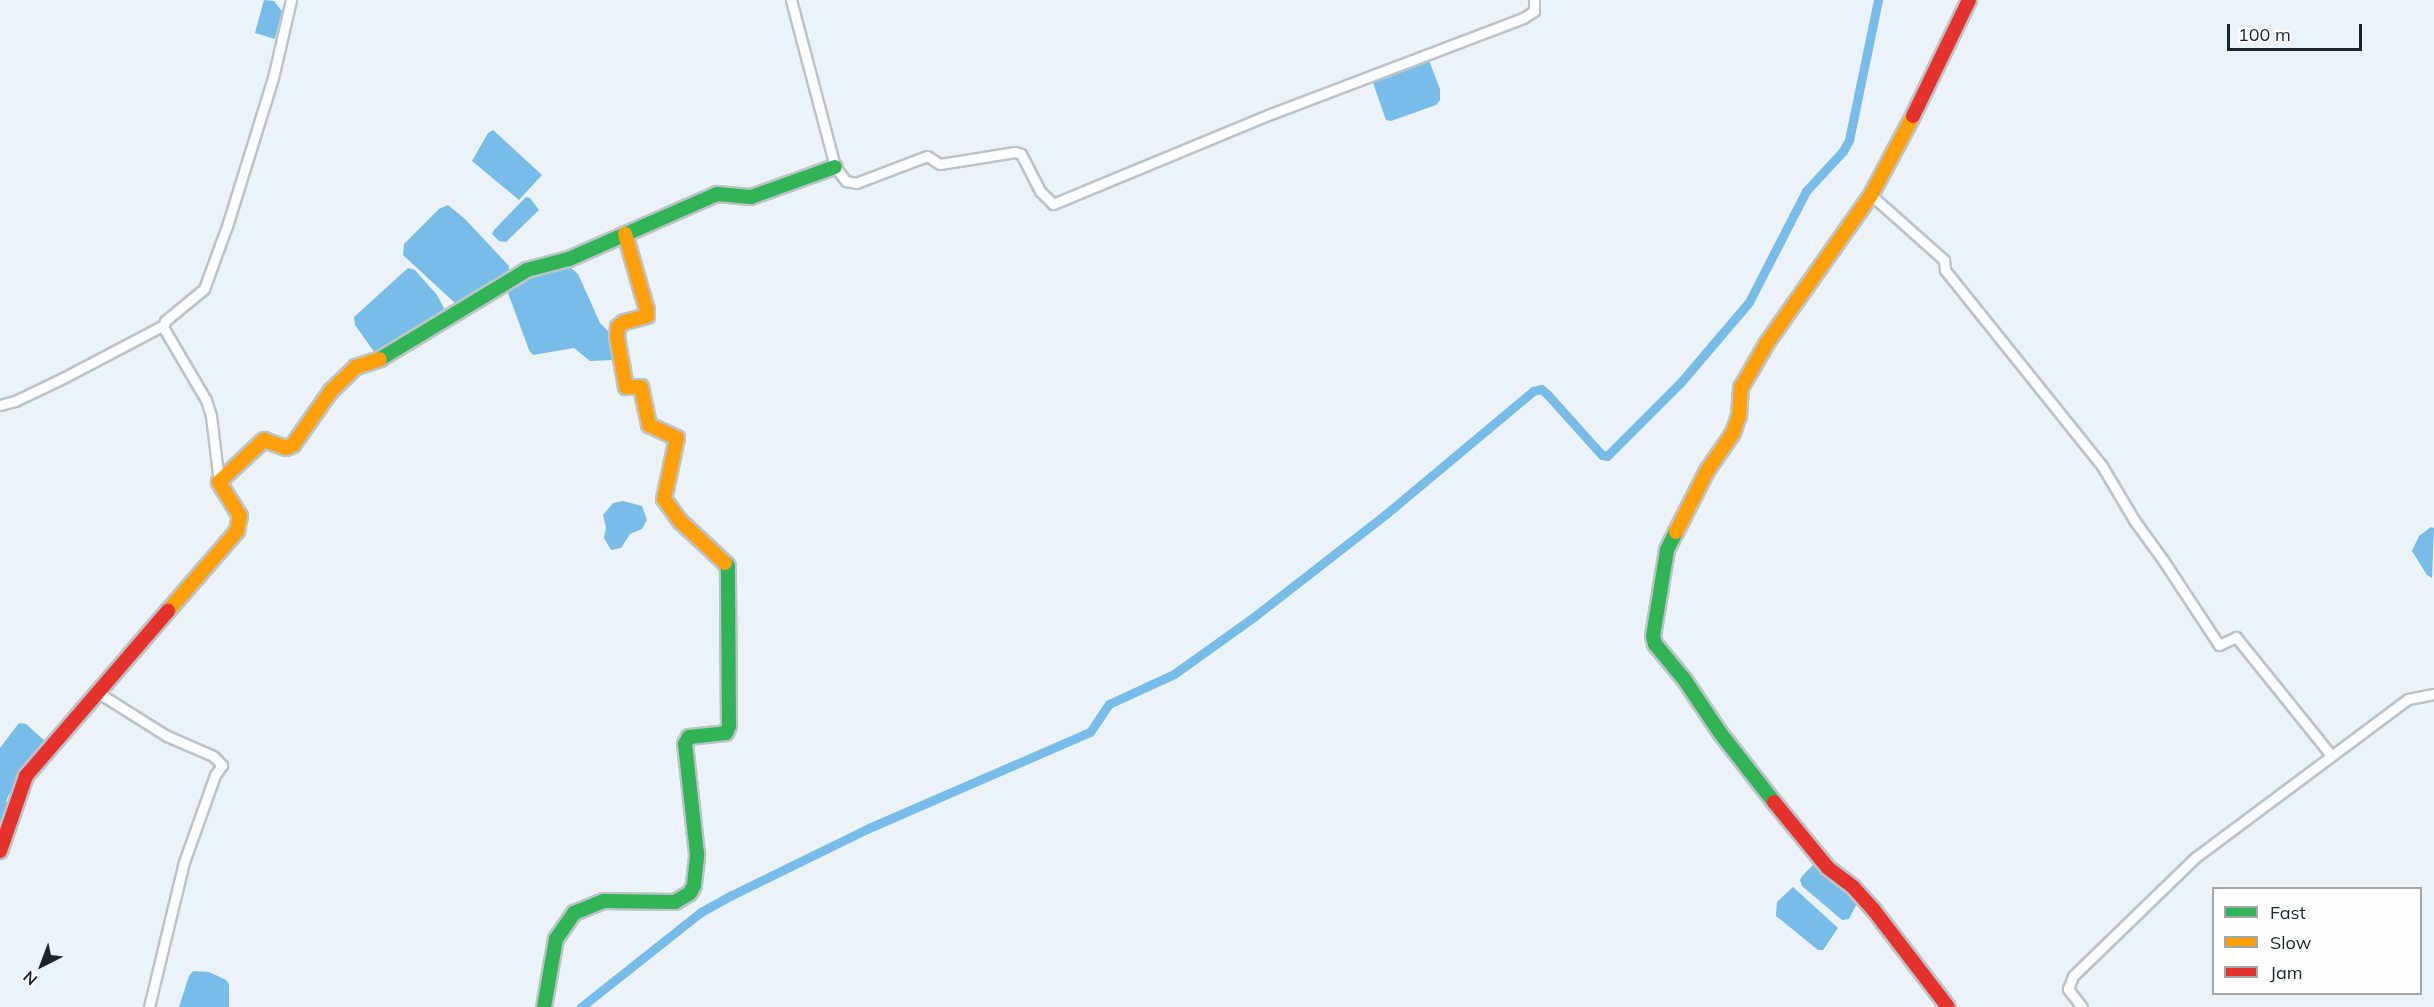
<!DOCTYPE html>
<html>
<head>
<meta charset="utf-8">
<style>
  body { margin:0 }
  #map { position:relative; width:2434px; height:1007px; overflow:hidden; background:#ebf2f8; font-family:Mulish,sans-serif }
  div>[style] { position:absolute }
  .water>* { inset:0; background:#78bce9 }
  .canal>* { height:9px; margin:-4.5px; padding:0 4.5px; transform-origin:4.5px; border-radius:4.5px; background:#78bce9 }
  .roads { filter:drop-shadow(2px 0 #bcc4ca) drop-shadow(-2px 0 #bcc4ca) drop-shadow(0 2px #bcc4ca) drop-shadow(0 -2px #bcc4ca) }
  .street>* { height:9px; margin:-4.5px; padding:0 4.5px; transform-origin:4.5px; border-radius:4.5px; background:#fcfdfe }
  .fast>* { height:14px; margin:-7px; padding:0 7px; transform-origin:7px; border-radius:7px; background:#30b455 }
  .slow>* { height:14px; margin:-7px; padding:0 7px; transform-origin:7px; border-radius:7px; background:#ff9f0a }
  .jam>* { height:14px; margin:-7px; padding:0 7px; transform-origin:7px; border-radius:7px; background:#e5322d }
  span { translate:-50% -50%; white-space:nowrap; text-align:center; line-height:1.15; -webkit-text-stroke:6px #fefefe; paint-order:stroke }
  .legend { position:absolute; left:2212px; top:887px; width:210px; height:108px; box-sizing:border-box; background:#fefefe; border:2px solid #a4a7aa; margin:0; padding:8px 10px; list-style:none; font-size:18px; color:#1c252b }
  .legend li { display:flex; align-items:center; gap:12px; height:30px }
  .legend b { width:30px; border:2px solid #a4a7aa }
  .north { position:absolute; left:12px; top:935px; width:60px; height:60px; -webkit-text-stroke:4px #fefefe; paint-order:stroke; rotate:222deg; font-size:16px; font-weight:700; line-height:24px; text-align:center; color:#1c252b }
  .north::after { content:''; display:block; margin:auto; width:21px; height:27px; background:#1c252b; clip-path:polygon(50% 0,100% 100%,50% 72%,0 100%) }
  .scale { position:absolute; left:2227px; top:24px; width:135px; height:27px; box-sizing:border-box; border:3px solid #1c252b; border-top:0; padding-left:8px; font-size:18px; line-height:21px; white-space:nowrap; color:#1c252b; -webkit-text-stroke:4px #fefefe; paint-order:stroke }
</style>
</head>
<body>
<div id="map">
  <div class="water">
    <div style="clip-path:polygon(264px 0,274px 1px,282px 11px,275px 39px,255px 33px)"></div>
    <div style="clip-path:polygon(1428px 58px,1440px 89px,1440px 100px,1436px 105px,1391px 121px,1386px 120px,1372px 80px)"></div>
    <div style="clip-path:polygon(493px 130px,542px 175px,519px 200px,472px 161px,488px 133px)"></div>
    <div style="clip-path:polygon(526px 197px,530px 198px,539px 210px,506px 242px,499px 241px,492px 234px,494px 230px)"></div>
    <div style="clip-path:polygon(448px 205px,465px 219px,509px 266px,509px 271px,505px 274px,466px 300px,456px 304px,403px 255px,404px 244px,439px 209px)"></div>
    <div style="clip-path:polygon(408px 268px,415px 270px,437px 295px,445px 310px,381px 353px,375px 353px,355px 325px,354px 317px)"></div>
    <div style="clip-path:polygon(571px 268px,578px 274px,600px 323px,613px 336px,614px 360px,590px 361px,574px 348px,533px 355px,529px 350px,508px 293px,511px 288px,527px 276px,546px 270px)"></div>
    <div style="clip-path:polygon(623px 501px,642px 506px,647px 520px,642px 529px,630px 534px,621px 548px,611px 550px,604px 538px,606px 528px,603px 515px,613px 503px)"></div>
    <div style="clip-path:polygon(2431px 527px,2434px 528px,2432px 578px,2427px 575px,2412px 551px,2419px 536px)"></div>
    <div style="clip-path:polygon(19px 723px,26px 724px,45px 741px,47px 747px,16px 795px,9px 794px,6px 802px,12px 804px,0 838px,0 748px)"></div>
    <div style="clip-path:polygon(1816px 862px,1858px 901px,1849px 919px,1842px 920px,1802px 886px,1800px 880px,1802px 876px)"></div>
    <div style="clip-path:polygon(1793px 887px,1838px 928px,1823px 950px,1818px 950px,1776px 916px,1777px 902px)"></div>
    <div style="clip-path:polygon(193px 971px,209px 972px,226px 980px,229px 984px,229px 1007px,179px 1007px,189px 976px)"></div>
  </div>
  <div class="canal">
    <div style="left:581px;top:1007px;width:153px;rotate:-38.4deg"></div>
    <div style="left:701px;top:912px;width:35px;rotate:-29deg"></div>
    <div style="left:732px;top:895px;width:153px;rotate:-26.1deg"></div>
    <div style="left:869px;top:828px;width:241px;rotate:-23.5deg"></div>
    <div style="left:1090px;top:732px;width:34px;rotate:-56deg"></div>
    <div style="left:1109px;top:704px;width:72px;rotate:-24.8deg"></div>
    <div style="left:1174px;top:674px;width:100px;rotate:-35.6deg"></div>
    <div style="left:1255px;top:616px;width:166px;rotate:-37.9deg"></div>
    <div style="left:1386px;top:514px;width:192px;rotate:-39.9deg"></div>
    <div style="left:1533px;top:391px;width:8px;rotate:-14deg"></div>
    <div style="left:1541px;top:389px;width:8px;rotate:40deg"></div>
    <div style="left:1547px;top:394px;width:82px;rotate:48deg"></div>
    <div style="left:1602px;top:455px;width:5px;rotate:11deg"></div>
    <div style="left:1607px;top:456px;width:105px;rotate:-45deg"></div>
    <div style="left:1681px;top:382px;width:105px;rotate:-49.6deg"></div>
    <div style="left:1749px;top:302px;width:125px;rotate:-62.8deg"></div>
    <div style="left:1806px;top:191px;width:54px;rotate:-47.2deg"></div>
    <div style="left:1843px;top:151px;width:13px;rotate:-61deg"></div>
    <div style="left:1849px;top:140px;width:143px;rotate:-78.3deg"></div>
  </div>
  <div class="roads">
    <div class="street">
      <div style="left:791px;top:0;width:173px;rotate:75.2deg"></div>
      <div style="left:835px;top:167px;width:18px;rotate:52deg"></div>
      <div style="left:846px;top:181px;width:10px;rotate:11deg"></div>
      <div style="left:856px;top:183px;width:76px;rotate:-20.8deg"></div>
      <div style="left:927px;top:156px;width:15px;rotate:32deg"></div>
      <div style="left:940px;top:164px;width:76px;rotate:-9.1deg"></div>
      <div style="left:1015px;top:152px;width:6px;rotate:18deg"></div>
      <div style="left:1021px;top:154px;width:42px;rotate:62.8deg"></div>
      <div style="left:1040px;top:191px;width:18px;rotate:45deg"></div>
      <div style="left:1053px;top:204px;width:233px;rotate:-22.5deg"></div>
      <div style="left:1268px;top:115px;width:273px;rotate:-20.8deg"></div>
      <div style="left:1523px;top:18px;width:13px;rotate:-32deg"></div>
      <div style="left:1534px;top:11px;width:11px;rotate:-90deg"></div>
      <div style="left:1871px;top:195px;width:98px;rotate:41.7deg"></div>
      <div style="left:1944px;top:260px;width:10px;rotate:84deg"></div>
      <div style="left:1945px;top:270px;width:251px;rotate:51.3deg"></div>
      <div style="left:2102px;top:466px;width:63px;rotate:59.3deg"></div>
      <div style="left:2134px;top:520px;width:49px;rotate:54.1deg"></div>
      <div style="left:2163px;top:560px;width:102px;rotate:56.6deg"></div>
      <div style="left:2219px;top:645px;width:19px;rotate:-25deg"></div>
      <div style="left:2236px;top:637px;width:151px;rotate:51.2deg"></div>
      <div style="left:0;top:405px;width:16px;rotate:-15deg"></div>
      <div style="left:15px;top:401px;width:53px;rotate:-25.6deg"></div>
      <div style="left:63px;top:378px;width:114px;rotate:-27.7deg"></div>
      <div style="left:219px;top:482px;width:66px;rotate:-96.9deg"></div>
      <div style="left:211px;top:416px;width:17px;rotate:-107deg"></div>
      <div style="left:206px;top:400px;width:85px;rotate:-120.5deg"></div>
      <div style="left:163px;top:327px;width:6px;rotate:-72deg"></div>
      <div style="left:165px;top:321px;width:50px;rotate:-39.4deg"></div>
      <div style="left:204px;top:289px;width:70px;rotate:-70deg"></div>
      <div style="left:228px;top:223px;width:152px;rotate:-72.8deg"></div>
      <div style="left:273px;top:78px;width:80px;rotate:-77deg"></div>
      <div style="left:97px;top:692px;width:83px;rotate:32.2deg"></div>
      <div style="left:167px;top:736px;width:50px;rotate:23.5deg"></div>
      <div style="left:213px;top:756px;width:13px;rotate:45deg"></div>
      <div style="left:222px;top:765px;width:12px;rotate:125deg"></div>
      <div style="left:215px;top:775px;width:92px;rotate:109.6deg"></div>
      <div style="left:184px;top:862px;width:149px;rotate:103.6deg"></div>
      <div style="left:2082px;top:1007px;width:23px;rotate:-128deg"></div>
      <div style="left:2068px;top:989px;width:14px;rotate:-69deg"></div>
      <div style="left:2073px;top:976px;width:171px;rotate:-44.1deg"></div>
      <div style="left:2196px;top:857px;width:264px;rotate:-36.7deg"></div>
      <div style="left:2408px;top:699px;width:26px;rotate:-11deg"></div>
    </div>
    <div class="fast">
      <div style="left:380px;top:359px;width:172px;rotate:-31.2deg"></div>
      <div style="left:527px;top:270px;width:43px;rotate:-14.7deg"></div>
      <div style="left:569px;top:259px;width:162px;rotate:-23.7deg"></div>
      <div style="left:717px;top:194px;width:34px;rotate:5deg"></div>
      <div style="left:751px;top:197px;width:89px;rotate:-19.7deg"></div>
      <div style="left:1676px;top:532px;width:20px;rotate:117deg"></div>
      <div style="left:1667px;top:550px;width:87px;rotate:99.2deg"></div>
      <div style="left:1653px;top:636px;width:8px;rotate:76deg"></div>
      <div style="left:1655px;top:644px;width:45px;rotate:50.4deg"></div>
      <div style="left:1684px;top:679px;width:66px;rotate:56.1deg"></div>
      <div style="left:1721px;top:734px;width:86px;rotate:52.1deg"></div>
      <div style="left:544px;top:1007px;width:69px;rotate:-80deg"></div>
      <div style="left:556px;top:939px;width:32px;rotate:-55deg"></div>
      <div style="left:574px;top:913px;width:32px;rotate:-22deg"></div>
      <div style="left:604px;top:901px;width:71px;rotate:0.8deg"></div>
      <div style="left:675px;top:902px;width:17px;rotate:-31deg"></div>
      <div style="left:690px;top:893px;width:9px;rotate:-63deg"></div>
      <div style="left:694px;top:885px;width:31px;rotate:-84deg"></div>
      <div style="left:697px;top:854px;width:111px;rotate:-96.2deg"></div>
      <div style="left:685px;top:744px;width:8px;rotate:-60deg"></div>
      <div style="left:689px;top:737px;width:37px;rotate:-6deg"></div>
      <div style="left:726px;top:733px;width:8px;rotate:-67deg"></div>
      <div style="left:729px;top:726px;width:160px;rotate:-90.4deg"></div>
      <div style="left:728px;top:566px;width:4px;rotate:-135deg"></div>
    </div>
    <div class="slow">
      <div style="left:625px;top:234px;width:79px;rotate:73.9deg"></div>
      <div style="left:647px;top:310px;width:6px;rotate:90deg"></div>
      <div style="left:647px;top:316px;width:24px;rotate:165deg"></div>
      <div style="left:624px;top:322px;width:8px;rotate:140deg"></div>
      <div style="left:618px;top:327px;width:10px;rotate:96deg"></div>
      <div style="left:617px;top:337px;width:51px;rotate:79.8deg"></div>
      <div style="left:626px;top:387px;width:15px"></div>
      <div style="left:641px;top:387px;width:39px;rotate:78deg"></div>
      <div style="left:649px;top:425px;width:31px;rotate:25deg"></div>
      <div style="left:677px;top:438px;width:62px;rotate:102deg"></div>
      <div style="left:664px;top:499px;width:29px;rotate:54deg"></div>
      <div style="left:681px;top:522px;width:60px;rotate:43deg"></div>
      <div style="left:1676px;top:532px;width:68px;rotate:-63.1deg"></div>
      <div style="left:1707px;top:471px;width:46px;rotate:-55.6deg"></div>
      <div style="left:1733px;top:433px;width:18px;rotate:-71deg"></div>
      <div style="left:1739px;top:416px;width:28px;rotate:-86deg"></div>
      <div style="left:1741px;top:388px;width:52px;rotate:-60deg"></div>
      <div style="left:1767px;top:343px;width:181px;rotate:-54.9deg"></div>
      <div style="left:1871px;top:195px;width:89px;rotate:-62deg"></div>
      <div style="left:168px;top:611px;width:106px;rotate:-49.2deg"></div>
      <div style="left:237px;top:531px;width:15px;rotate:-79deg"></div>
      <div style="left:240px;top:516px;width:40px;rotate:-122deg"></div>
      <div style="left:219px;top:482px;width:62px;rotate:-43deg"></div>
      <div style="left:264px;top:440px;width:23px;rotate:20deg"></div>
      <div style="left:286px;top:448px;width:8px;rotate:-23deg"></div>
      <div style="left:293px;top:445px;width:66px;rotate:-54.9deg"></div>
      <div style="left:331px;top:391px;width:35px;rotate:-44deg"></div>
      <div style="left:356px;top:367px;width:25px;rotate:-18deg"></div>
    </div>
    <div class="jam">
      <div style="left:1913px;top:116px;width:129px;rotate:-64.2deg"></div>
      <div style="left:1774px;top:802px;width:85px;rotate:50.7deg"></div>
      <div style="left:1828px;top:868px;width:31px;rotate:37deg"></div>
      <div style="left:1853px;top:887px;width:30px;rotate:48deg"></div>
      <div style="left:1873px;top:909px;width:123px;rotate:52.6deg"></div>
      <div style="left:0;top:851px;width:79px;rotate:-70.9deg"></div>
      <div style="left:26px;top:776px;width:218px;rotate:-49.3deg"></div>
    </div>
  </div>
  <ul class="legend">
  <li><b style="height:8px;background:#30b455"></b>Fast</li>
  <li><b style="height:8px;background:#ff9f0a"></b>Slow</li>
  <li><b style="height:8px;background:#e5322d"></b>Jam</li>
  </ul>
  <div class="north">N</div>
  <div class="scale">100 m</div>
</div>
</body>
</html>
